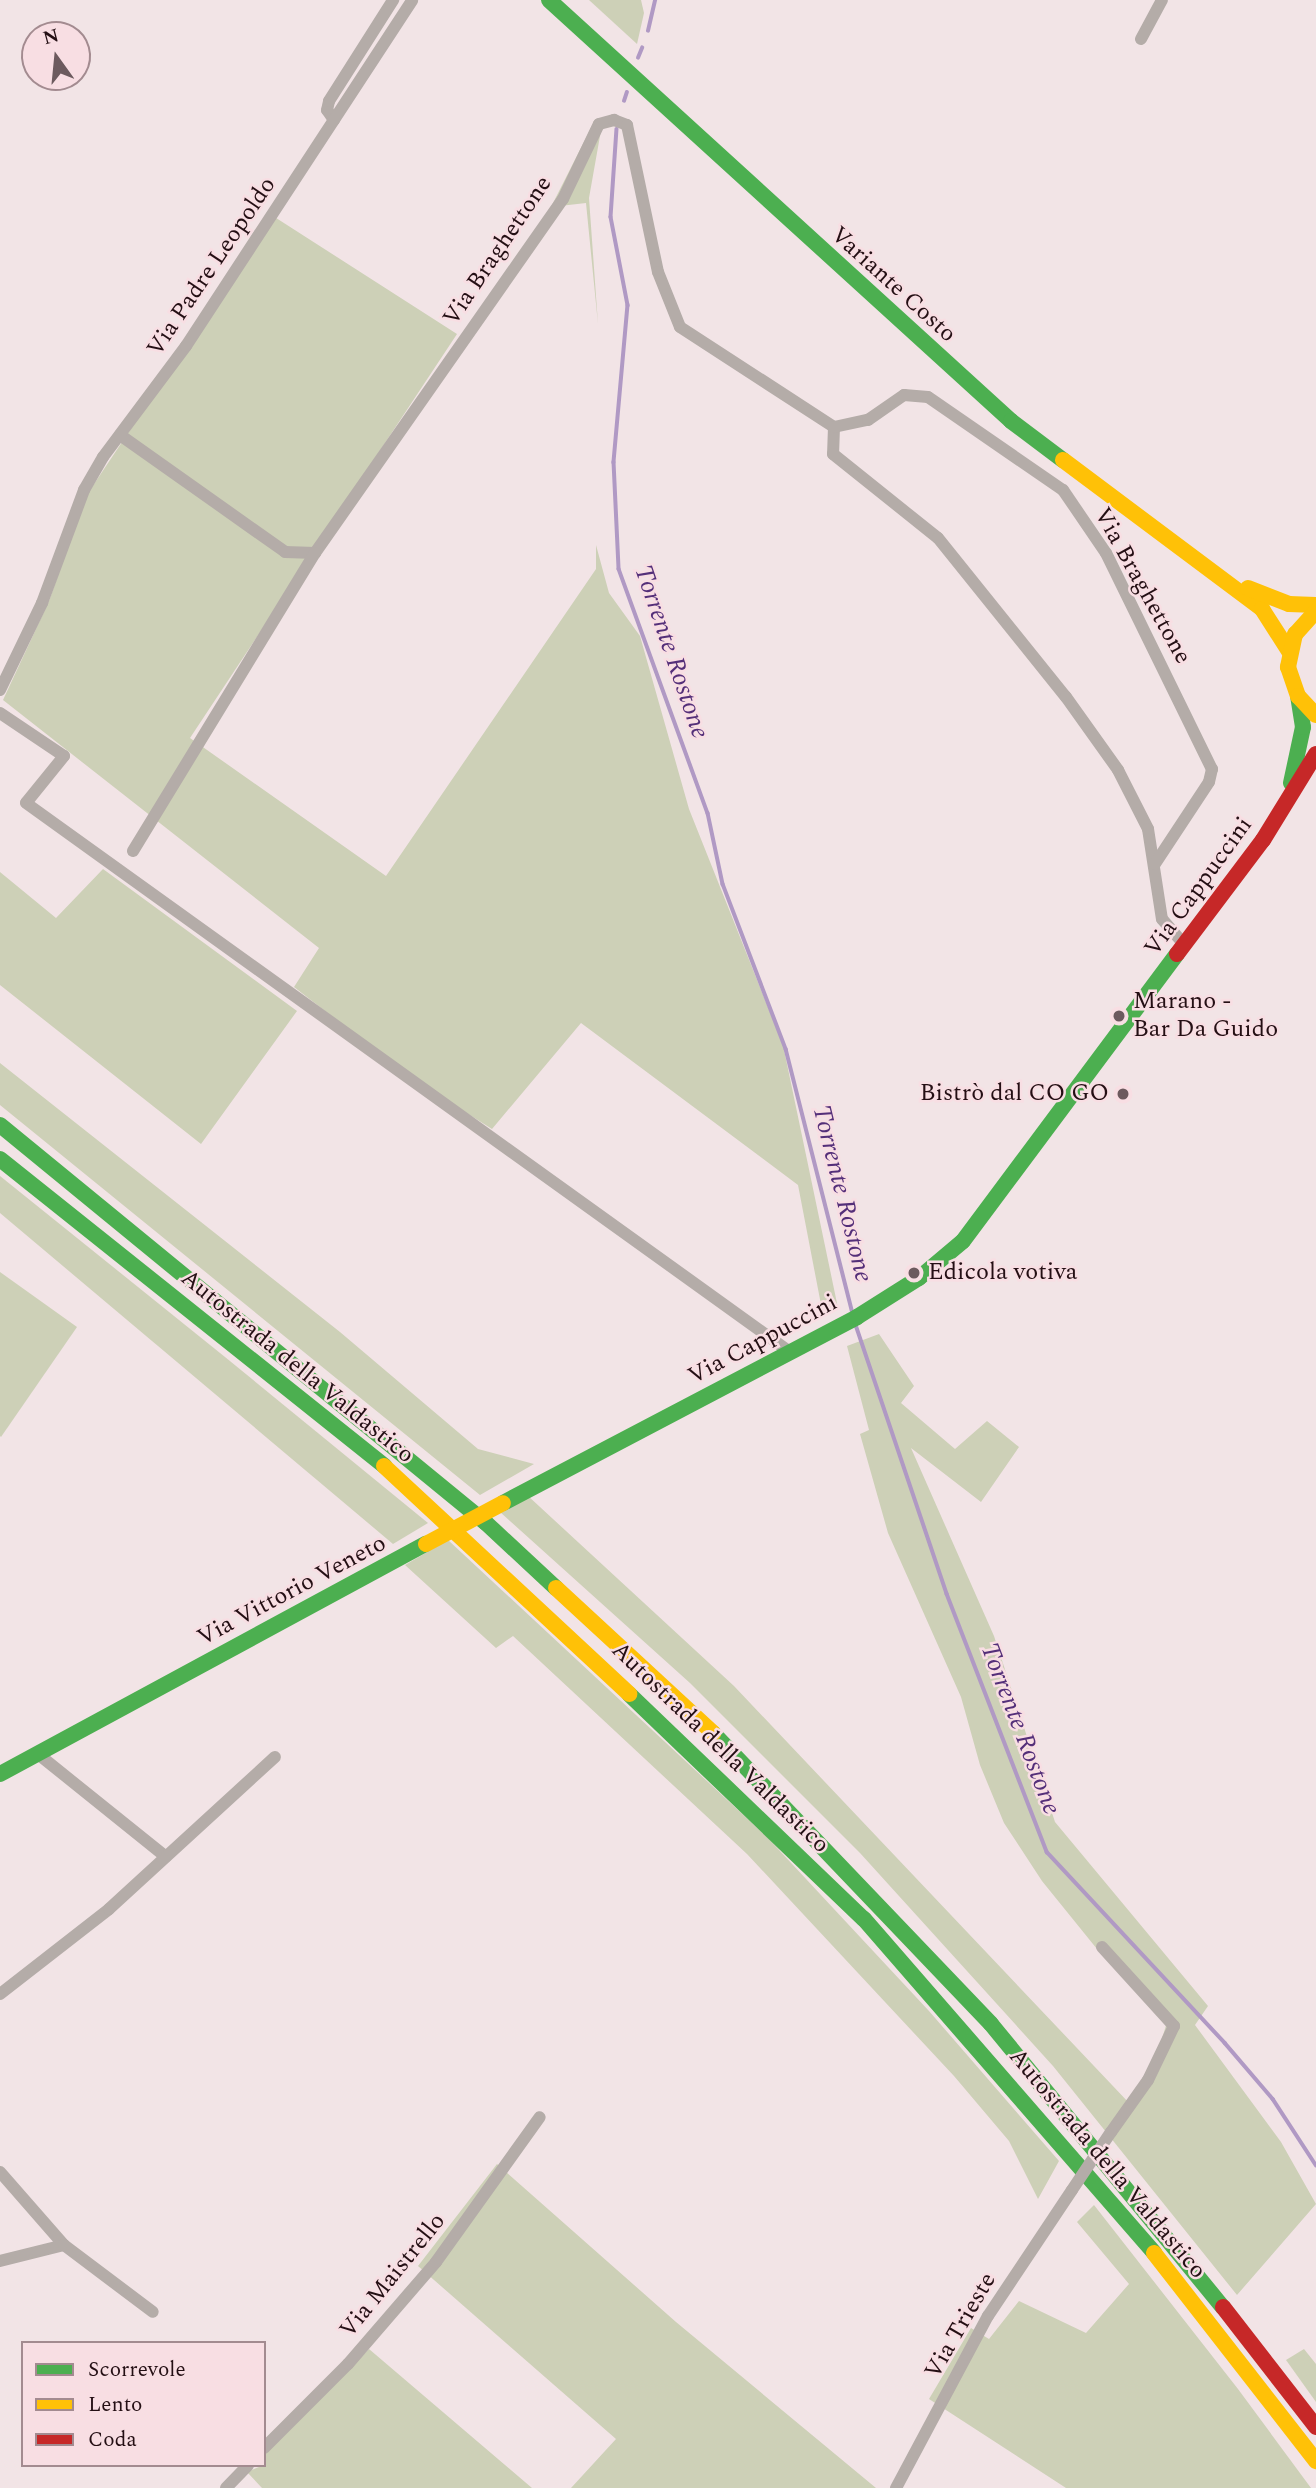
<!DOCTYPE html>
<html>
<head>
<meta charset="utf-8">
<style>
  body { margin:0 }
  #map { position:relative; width:1316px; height:2488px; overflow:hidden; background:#f2e4e6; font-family:Spectral,serif }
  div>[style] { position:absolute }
  .green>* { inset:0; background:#cdd0b7 }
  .stream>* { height:3.5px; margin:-1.75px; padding:0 1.75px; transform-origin:1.75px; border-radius:1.75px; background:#b099c4 }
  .street>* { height:12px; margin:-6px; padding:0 6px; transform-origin:6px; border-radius:6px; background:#b4aca8 }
  .fast>* { height:16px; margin:-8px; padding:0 8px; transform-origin:8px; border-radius:8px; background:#4caf50 }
  .slow>* { height:16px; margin:-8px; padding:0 8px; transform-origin:8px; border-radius:8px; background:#ffc107 }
  .jam>* { height:16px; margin:-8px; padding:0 8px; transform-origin:8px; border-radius:8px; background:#c62828 }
  .street-bridge>* { height:12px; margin:-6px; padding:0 6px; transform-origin:6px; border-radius:6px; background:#b4aca8 }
  .slow-bridge>* { height:16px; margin:-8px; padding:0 8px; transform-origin:8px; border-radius:8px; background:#ffc107 }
  .dots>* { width:19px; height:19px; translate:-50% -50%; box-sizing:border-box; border:4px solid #f8dee3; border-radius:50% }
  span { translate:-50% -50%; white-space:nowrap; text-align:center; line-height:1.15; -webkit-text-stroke:5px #f8dee3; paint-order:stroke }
  .street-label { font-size:24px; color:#240f14 }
  .poi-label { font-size:24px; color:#240f14 }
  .left { translate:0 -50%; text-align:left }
  .right { translate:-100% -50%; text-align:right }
  .water-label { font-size:26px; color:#542f79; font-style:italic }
  .legend { position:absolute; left:21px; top:2341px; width:245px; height:126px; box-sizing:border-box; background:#f8dee3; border:2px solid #a38b90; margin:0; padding:9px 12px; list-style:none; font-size:21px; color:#240f14 }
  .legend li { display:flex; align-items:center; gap:14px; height:35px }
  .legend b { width:35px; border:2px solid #a38b90 }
  .north { position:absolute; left:21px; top:21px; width:70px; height:70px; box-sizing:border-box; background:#f8dee3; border:2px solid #a38b90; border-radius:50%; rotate:345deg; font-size:19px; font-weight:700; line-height:28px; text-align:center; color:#240f14 }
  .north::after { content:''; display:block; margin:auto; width:24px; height:32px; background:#6c5a5e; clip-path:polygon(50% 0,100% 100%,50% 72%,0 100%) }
</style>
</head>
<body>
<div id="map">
  <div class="green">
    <div style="clip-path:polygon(589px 0,641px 0,644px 13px,637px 44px)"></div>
    <div style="clip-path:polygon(603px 119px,589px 198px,598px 324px,586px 203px,551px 207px,594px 122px)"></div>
    <div style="clip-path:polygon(273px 216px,457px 334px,190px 738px,386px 876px,596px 569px,596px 506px,596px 545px,609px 593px,640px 636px,689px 809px,783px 1045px,838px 1308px,823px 1315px,798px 1185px,581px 1023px,492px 1129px,416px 1081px,294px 987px,319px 948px,3px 700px,49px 601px,86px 496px)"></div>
    <div style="clip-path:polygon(103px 869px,297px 1011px,201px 1144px,0 985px,0 872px,56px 918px)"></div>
    <div style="clip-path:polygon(0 1063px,340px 1332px,478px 1449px,534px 1464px,480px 1495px,0 1105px)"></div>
    <div style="clip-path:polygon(0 1176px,225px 1357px,428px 1523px,393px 1544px,0 1213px)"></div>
    <div style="clip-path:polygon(0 1272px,77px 1327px,1px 1437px,0 1436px)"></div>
    <div style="clip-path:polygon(879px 1334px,914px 1386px,901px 1403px,955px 1449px,987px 1421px,1019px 1447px,981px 1502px,911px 1448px,994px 1636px,1055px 1822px,1208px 2006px,1195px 2025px,1281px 2142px,1316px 2204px,1237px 2295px,1053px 2066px,860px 1853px,690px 1683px,500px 1512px,527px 1495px,734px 1686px,1130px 2104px,1154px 2064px,1169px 2016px,1097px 1949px,1042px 1881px,1004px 1823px,980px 1765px,961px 1697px,888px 1533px,860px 1434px,869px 1430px,847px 1346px)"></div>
    <div style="clip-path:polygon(448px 1540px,766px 1836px,929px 2011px,1059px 2161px,1038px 2199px,1009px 2141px,954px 2076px,747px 1854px,513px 1636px,496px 1648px,405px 1565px)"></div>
    <div style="clip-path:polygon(497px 2164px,676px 2322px,876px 2488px,571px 2488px,616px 2439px,418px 2266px)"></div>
    <div style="clip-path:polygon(1094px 2205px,1238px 2389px,1311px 2488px,1066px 2488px,929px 2399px,971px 2328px,989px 2339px,1019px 2301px,1086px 2333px,1129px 2284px,1077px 2222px)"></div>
    <div style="clip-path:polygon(369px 2349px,532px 2488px,262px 2488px,247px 2472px,264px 2465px,264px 2454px)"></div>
    <div style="clip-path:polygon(1304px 2349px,1316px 2364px,1316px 2402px,1286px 2360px)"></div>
  </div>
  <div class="stream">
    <div style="left:648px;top:31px;width:32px;rotate:-77deg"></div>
    <div style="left:638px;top:58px;width:11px;rotate:-68deg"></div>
    <div style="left:624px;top:101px;width:9px;rotate:-72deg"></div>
    <div style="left:617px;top:129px;width:88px;rotate:93.9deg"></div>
    <div style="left:611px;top:217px;width:90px;rotate:79.1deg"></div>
    <div style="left:628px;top:305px;width:158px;rotate:95.1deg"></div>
    <div style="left:614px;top:462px;width:107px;rotate:87.3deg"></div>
    <div style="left:619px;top:569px;width:260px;rotate:70deg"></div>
    <div style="left:708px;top:813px;width:73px;rotate:78.1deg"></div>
    <div style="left:723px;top:884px;width:177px;rotate:69.1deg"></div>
    <div style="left:786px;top:1049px;width:273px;rotate:75.8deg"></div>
    <div style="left:855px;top:1322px;width:287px;rotate:71.3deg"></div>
    <div style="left:947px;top:1594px;width:277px;rotate:68.8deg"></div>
    <div style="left:1047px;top:1852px;width:261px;rotate:47deg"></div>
    <div style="left:1225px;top:2043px;width:74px;rotate:49.4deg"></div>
    <div style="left:1273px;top:2099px;width:79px;rotate:56.9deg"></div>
  </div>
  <div class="street">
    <div style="left:1141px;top:39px;width:44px;rotate:-61.7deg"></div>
    <div style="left:334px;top:120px;width:12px;rotate:-125deg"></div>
    <div style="left:327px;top:110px;width:9px;rotate:-77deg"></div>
    <div style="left:329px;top:101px;width:120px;rotate:-57.6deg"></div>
    <div style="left:834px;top:427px;width:27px;rotate:92deg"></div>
    <div style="left:833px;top:454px;width:134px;rotate:38.7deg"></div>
    <div style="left:938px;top:538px;width:204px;rotate:51.2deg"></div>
    <div style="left:1066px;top:697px;width:90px;rotate:54.5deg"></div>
    <div style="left:1118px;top:770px;width:66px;rotate:63deg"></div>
    <div style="left:1148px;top:829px;width:91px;rotate:81.2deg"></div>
    <div style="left:1162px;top:919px;width:35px;rotate:49deg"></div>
    <div style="left:120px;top:435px;width:202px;rotate:35.3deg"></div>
    <div style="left:285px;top:552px;width:30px;rotate:2deg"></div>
    <div style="left:315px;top:553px;width:432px;rotate:-55deg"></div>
    <div style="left:563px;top:199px;width:83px;rotate:-64.4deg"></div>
    <div style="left:599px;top:124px;width:16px;rotate:-15deg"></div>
    <div style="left:614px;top:120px;width:14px;rotate:21deg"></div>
    <div style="left:627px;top:125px;width:150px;rotate:78.1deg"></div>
    <div style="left:658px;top:272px;width:59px;rotate:68.2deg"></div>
    <div style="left:680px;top:327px;width:184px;rotate:33deg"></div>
    <div style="left:834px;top:427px;width:35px;rotate:-12deg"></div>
    <div style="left:868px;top:420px;width:44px;rotate:-34.8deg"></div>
    <div style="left:904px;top:395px;width:24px;rotate:5deg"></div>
    <div style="left:928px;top:397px;width:164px;rotate:34.6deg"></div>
    <div style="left:1063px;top:490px;width:76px;rotate:55.7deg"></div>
    <div style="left:1106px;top:553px;width:241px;rotate:63.9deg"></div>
    <div style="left:1212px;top:769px;width:13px;rotate:103deg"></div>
    <div style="left:1209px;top:782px;width:98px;rotate:123.4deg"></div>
    <div style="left:0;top:690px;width:97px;rotate:-64.2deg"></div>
    <div style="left:42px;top:603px;width:121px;rotate:-69.6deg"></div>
    <div style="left:84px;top:490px;width:38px;rotate:-60deg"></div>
    <div style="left:103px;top:457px;width:139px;rotate:-53.2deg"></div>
    <div style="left:186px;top:346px;width:413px;rotate:-56.8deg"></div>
    <div style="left:0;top:713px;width:77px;rotate:33.9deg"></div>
    <div style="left:64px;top:756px;width:60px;rotate:129deg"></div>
    <div style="left:26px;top:803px;width:941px;rotate:35.7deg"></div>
    <div style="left:133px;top:851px;width:349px;rotate:-58.6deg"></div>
    <div style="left:38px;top:1754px;width:164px;rotate:38.8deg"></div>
    <div style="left:1102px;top:1947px;width:107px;rotate:47.7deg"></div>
    <div style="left:1174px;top:2026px;width:60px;rotate:115.7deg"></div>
    <div style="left:1148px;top:2080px;width:64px;rotate:125.4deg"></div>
    <div style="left:0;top:1994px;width:138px;rotate:-37.9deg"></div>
    <div style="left:109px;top:1909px;width:225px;rotate:-42.5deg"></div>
    <div style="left:0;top:2172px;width:97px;rotate:48.8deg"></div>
    <div style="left:0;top:2261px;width:66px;rotate:-14deg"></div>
    <div style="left:64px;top:2245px;width:111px;rotate:37deg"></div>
    <div style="left:264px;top:2448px;width:119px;rotate:-45deg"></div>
    <div style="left:348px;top:2364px;width:135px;rotate:-49.2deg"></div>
    <div style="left:436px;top:2262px;width:178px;rotate:-54.4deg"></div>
    <div style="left:226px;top:2488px;width:32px;rotate:-46deg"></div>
    <div style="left:896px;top:2488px;width:195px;rotate:-61.9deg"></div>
    <div style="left:988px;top:2316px;width:151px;rotate:-56.3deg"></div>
  </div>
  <div class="fast">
    <div style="left:549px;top:0;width:625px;rotate:42.34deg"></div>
    <div style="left:1011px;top:421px;width:65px;rotate:36.9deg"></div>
    <div style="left:1291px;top:783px;width:57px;rotate:-77.9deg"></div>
    <div style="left:1303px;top:727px;width:31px;rotate:-99deg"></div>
    <div style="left:0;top:1125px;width:628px;rotate:39.32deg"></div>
    <div style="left:486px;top:1523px;width:96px;rotate:42.9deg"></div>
    <div style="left:0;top:1159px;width:492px;rotate:38.6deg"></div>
    <div style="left:503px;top:1503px;width:400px;rotate:-27.7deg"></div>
    <div style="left:857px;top:1317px;width:73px;rotate:-32.2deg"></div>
    <div style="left:919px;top:1278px;width:57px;rotate:-40.1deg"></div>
    <div style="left:963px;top:1241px;width:358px;rotate:-53.3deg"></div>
    <div style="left:629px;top:1694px;width:325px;rotate:43.8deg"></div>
    <div style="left:864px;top:1919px;width:442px;rotate:49deg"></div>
    <div style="left:713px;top:1733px;width:402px;rotate:46.3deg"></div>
    <div style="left:991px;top:2024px;width:366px;rotate:50.7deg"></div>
    <div style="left:0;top:1774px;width:484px;rotate:-28.4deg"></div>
  </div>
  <div class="slow">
    <div style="left:1063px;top:460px;width:249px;rotate:36.8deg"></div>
    <div style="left:1262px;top:609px;width:50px;rotate:57.3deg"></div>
    <div style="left:1248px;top:588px;width:44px;rotate:21.3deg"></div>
    <div style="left:1289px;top:604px;width:27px;rotate:2deg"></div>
    <div style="left:1316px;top:611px;width:31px;rotate:132deg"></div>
    <div style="left:1295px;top:634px;width:34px;rotate:102deg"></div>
    <div style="left:1288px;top:667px;width:31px;rotate:71deg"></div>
    <div style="left:1298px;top:696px;width:26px;rotate:47deg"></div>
    <div style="left:384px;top:1466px;width:335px;rotate:42.9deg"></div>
    <div style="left:556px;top:1588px;width:214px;rotate:42.7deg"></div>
    <div style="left:1154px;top:2253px;width:264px;rotate:52.1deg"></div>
  </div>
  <div class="jam">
    <div style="left:1177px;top:954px;width:143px;rotate:-53deg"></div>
    <div style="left:1263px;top:840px;width:101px;rotate:-58.4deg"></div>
    <div style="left:1223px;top:2307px;width:152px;rotate:52.2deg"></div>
  </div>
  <div class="street-bridge">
    <div style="left:1072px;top:2190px;width:70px;rotate:-56.1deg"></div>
  </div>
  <div class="slow-bridge">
    <div style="left:426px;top:1544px;width:87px;rotate:-28deg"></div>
  </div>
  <div class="dots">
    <div style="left:1119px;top:1016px;background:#6c5a5e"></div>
    <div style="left:1123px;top:1094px;background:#6c5a5e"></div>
    <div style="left:914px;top:1273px;background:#6c5a5e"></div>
  </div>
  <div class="street-label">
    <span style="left:498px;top:251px;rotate:-56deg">Via Braghettone</span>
    <span style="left:212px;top:267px;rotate:-56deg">Via Padre Leopoldo</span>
    <span style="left:893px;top:285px;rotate:42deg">Variante Costo</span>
    <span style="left:1142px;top:586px;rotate:61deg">Via Braghettone</span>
    <span style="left:1199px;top:887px;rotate:-54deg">Via Cappuccini</span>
    <span style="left:763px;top:1340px;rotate:-28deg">Via Cappuccini</span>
    <span style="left:297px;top:1367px;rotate:39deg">Autostrada della Valdastico</span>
    <span style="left:292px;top:1591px;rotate:-28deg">Via Vittorio Veneto</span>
    <span style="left:720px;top:1748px;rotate:44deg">Autostrada della Valdastico</span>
    <span style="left:1107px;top:2164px;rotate:50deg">Autostrada della Valdastico</span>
    <span style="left:393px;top:2276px;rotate:-51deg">Via Maistrello</span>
    <span style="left:961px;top:2326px;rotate:-60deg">Via Trieste</span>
  </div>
  <div class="poi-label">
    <span class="left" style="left:1133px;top:1016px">Marano -<br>Bar Da Guido</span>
    <span class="right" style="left:1109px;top:1094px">Bistrò dal CO GO</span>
    <span class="left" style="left:928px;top:1273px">Edicola votiva</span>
  </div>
  <div class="water-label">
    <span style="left:671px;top:652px;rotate:71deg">Torrente Rostone</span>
    <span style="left:842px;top:1194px;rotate:76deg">Torrente Rostone</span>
    <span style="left:1020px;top:1729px;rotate:69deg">Torrente Rostone</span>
  </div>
  <ul class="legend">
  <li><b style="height:9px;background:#4caf50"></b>Scorrevole</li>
  <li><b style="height:9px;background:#ffc107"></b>Lento</li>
  <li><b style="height:9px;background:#c62828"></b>Coda</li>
  </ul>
  <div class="north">N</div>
</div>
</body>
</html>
